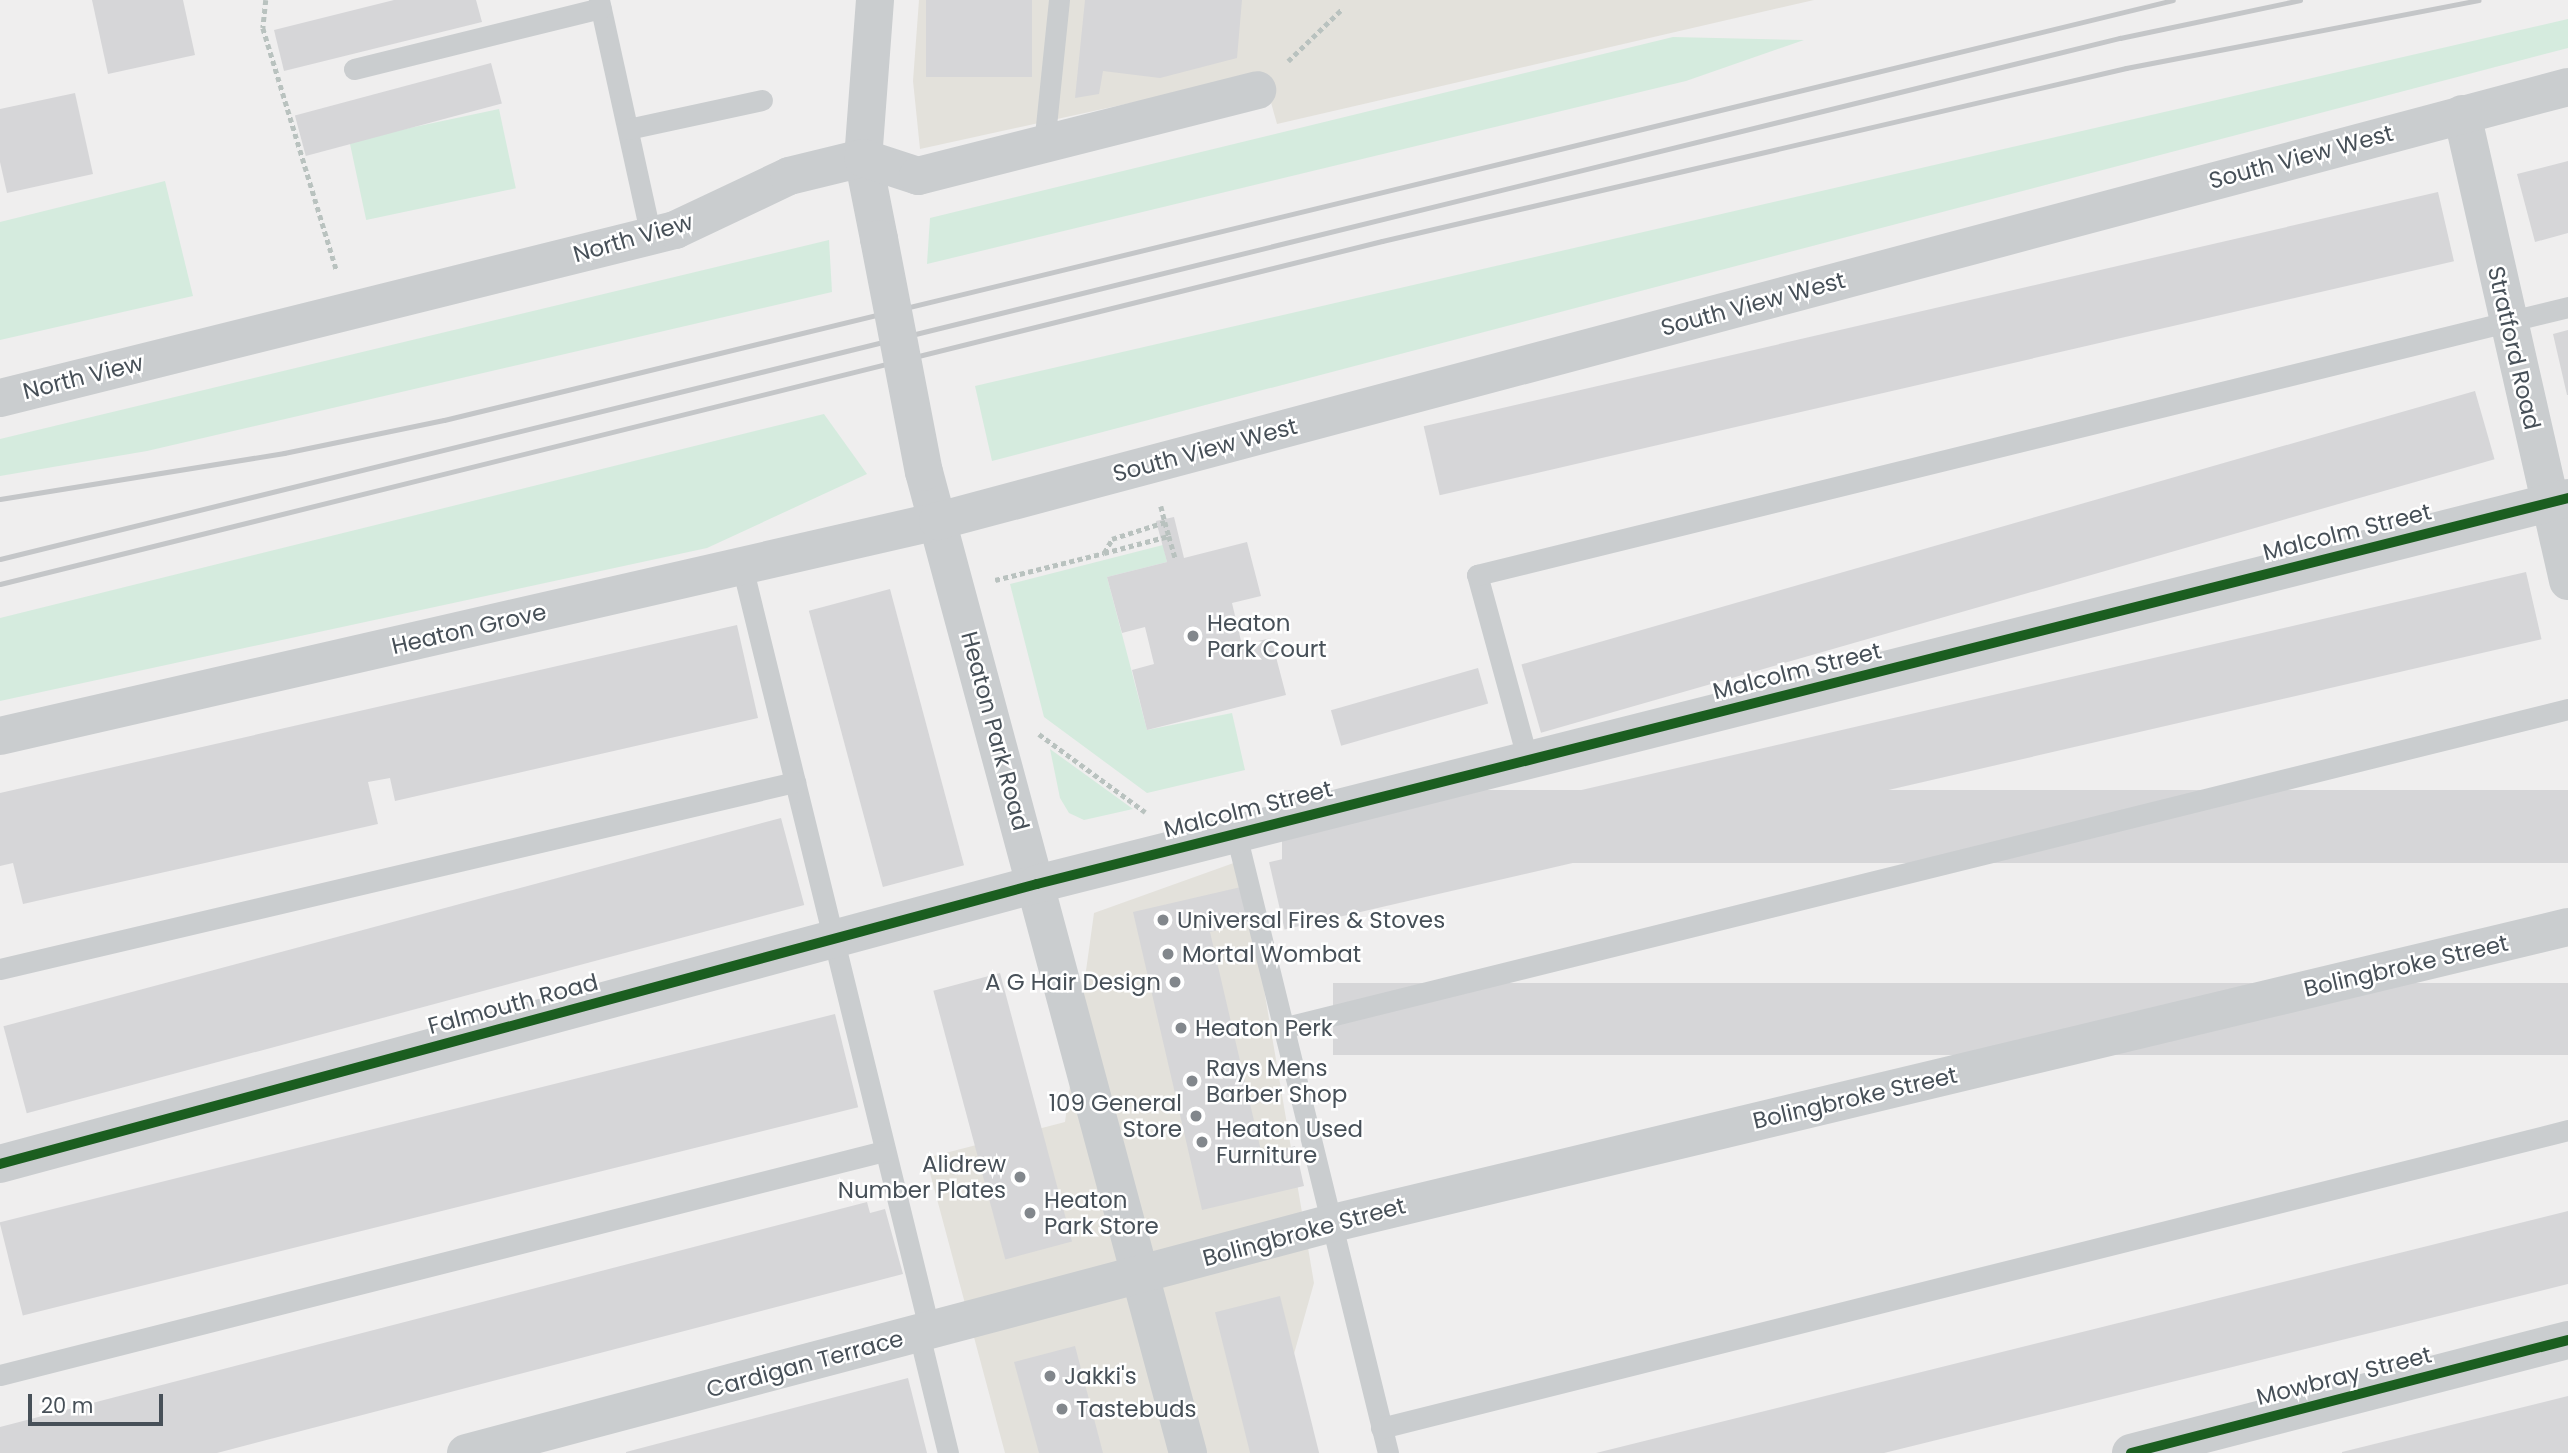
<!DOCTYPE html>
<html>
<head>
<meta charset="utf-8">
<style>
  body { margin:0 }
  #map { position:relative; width:2568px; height:1453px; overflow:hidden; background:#efeeee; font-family:Poppins,sans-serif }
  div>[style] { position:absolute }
  .commercial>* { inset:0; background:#e3e1db }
  .green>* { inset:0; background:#d5ebde; transform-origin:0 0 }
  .building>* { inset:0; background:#d6d6d8; transform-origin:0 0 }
  .path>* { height:4.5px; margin-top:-2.25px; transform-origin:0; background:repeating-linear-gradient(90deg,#b9c2bf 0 5px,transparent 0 8.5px) }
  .lane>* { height:21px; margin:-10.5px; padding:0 10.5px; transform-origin:10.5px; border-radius:10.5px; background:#cacdcf }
  .street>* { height:38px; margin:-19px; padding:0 19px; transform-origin:19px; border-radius:19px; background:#cacdcf }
  .rail>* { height:5px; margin:-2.5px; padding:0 2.5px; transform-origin:2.5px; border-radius:2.5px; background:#c4c6c8 }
  .street-bridge>* { height:38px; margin:-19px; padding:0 19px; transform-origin:19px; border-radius:19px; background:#cacdcf }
  .cycleway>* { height:10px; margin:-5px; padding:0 5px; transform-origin:5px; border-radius:5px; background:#1b5e20 }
  .dots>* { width:19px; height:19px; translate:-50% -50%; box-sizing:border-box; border:4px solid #fff; border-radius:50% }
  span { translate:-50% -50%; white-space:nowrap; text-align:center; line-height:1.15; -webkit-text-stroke:5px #fff; paint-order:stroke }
  .street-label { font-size:23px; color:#475058 }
  .poi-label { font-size:23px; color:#475058 }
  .left { translate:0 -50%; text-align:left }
  .right { translate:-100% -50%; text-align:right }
  .scale { position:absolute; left:28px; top:1394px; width:135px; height:32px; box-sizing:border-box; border:4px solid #475058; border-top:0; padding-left:9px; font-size:21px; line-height:24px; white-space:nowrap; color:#475058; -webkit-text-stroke:5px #fff; paint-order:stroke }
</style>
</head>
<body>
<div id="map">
  <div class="commercial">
    <div style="clip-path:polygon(919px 0,1814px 0,1277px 124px,1263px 74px,920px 149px,913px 81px)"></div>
    <div style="clip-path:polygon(1242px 860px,1314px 1283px,1266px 1453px,1005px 1453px,926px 1158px,1065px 1122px,1094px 913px)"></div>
  </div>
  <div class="green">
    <div style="clip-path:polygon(2568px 19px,2568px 48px,992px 461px,975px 386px)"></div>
    <div style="clip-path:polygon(1673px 37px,1804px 40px,1686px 81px,927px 264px,930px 218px)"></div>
    <div style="left:499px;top:109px;width:81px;height:153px;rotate:78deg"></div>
    <div style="clip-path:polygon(165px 181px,193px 296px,0 340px,0 222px)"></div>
    <div style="clip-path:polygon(829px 240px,832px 292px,147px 451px,0 476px,0 439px)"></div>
    <div style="clip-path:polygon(824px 414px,867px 474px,707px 548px,0 701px,0 618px)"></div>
    <div style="clip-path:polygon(1163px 545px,1167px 562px,1107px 577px,1147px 730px,1232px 713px,1245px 770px,1147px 793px,1044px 717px,1010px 584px)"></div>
    <div style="clip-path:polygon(1050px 749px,1133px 809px,1084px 820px,1069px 813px,1060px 798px)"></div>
  </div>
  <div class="building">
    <div style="clip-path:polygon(92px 0,183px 0,195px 55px,108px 74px)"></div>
    <div style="clip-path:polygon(394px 0,476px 0,482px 22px,284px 71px,274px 30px)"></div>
    <div style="left:926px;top:0;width:106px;height:77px"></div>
    <div style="clip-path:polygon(1085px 0,1242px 0,1237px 58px,1160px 78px,1103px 71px,1099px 94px,1075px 98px)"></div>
    <div style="left:491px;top:63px;width:42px;height:203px;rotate:75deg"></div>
    <div style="clip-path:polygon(75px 93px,93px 174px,7px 193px,0 162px,0 109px)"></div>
    <div style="clip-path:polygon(2568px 161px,2568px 233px,2535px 242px,2517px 174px)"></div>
    <div style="left:2438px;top:192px;width:71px;height:1041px;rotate:77deg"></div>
    <div style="clip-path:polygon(2568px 330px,2568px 395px,2567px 395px,2553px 334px)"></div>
    <div style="left:2475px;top:391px;width:71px;height:992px;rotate:74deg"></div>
    <div style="clip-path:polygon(1174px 517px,1184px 558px,1247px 542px,1261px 596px,1232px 603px,1242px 645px,1271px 638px,1286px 695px,1147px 730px,1132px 670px,1154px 664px,1145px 627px,1122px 633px,1107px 577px,1167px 562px,1156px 521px)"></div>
    <div style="left:2526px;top:572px;width:69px;height:1290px;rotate:77deg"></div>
    <div style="left:890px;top:589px;width:286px;height:84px;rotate:75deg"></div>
    <div style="clip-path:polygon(737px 625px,758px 718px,395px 801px,390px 778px,368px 782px,378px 824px,23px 904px,13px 863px,0 866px,0 793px)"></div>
    <div style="left:1478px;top:668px;width:37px;height:153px;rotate:74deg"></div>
    <div style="left:2568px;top:790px;width:73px;height:1286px;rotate:90deg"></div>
    <div style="left:781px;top:818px;width:90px;height:805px;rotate:75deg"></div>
    <div style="clip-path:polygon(1241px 887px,1249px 923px,1210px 932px,1262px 1155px,1295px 1146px,1304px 1186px,1202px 1210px,1133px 912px)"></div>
    <div style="left:1000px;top:973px;width:278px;height:69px;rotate:75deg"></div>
    <div style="left:2568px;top:983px;width:72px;height:1235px;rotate:90deg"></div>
    <div style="left:835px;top:1014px;width:96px;height:861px;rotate:76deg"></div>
    <div style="clip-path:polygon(867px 1202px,870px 1213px,885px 1209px,903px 1274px,217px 1453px,0 1453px,0 1427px)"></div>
    <div style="clip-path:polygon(2568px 1211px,2568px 1284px,1884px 1453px,1596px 1453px)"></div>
    <div style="left:1280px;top:1296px;width:162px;height:67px;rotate:76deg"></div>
    <div style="clip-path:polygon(1075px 1346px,1103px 1453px,1039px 1453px,1014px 1362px)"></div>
    <div style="clip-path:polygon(908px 1378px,927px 1453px,626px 1453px,626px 1452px)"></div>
    <div style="clip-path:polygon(2568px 1396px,2568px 1453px,2342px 1453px,2342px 1452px)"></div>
  </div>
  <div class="path">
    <div style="left:266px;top:0;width:28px;rotate:96deg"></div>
    <div style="left:263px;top:28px;width:254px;rotate:73.1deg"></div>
    <div style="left:1288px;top:61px;width:76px;rotate:-43.9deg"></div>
    <div style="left:1161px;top:506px;width:16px;rotate:76deg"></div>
    <div style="left:1104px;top:553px;width:67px;rotate:-14.7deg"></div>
    <div style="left:1169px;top:536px;width:25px;rotate:74deg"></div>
    <div style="left:995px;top:580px;width:112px;rotate:-13.9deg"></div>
    <div style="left:1104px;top:553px;width:16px;rotate:-60deg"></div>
    <div style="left:1112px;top:539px;width:56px;rotate:-17.8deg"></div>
    <div style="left:1165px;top:522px;width:15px;rotate:74deg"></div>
    <div style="left:1039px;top:734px;width:132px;rotate:36.3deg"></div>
  </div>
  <div class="lane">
    <div style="left:599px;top:0;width:242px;rotate:77.6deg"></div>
    <div style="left:354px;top:69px;width:254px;rotate:-13.9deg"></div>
    <div style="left:628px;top:129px;width:137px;rotate:-12.2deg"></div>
    <div style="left:1044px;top:145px;width:146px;rotate:-84.1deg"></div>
    <div style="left:742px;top:566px;width:789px;rotate:76.21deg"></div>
    <div style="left:1528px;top:761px;width:193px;rotate:-105.3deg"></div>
    <div style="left:1477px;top:575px;width:1123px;rotate:-13.8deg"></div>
    <div style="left:1236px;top:834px;width:637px;rotate:76.2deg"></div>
    <div style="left:0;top:969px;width:817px;rotate:-13.24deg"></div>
    <div style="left:1282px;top:1028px;width:1325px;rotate:-13.93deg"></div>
    <div style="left:919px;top:1334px;width:122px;rotate:76.3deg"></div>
    <div style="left:0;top:1375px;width:912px;rotate:-14.22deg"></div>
    <div style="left:1381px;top:1428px;width:1224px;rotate:-14.09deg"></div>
  </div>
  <div class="street">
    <div style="left:875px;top:0;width:158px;rotate:94.3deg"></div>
    <div style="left:863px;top:158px;width:83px;rotate:78.8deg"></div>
    <div style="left:2462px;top:114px;width:479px;rotate:77.2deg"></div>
    <div style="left:0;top:398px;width:696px;rotate:-13.98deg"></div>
    <div style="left:675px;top:230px;width:126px;rotate:-25.3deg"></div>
    <div style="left:789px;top:176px;width:76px;rotate:-13.7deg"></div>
    <div style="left:863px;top:158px;width:58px;rotate:18.1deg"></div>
    <div style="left:918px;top:176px;width:350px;rotate:-14.2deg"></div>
    <div style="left:924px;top:472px;width:1016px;rotate:74.94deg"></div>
    <div style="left:0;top:736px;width:962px;rotate:-12.91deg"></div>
    <div style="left:938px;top:521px;width:1687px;rotate:-14.91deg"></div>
    <div style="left:0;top:1164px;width:1074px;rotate:-15.11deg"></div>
    <div style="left:1037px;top:884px;width:1579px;rotate:-14.15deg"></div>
    <div style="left:466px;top:1453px;width:893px;rotate:-14.86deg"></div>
    <div style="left:1329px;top:1224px;width:1274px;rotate:-13.48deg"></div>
    <div style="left:2131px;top:1453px;width:451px;rotate:-14.5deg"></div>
  </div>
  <div class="rail">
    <div style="left:0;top:499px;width:288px;rotate:-9.2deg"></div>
    <div style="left:284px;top:453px;width:163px;rotate:-11.7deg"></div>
    <div style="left:444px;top:420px;width:1779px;rotate:-13.65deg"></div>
    <div style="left:0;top:559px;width:2183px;rotate:-13.81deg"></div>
    <div style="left:2120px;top:38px;width:184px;rotate:-11.9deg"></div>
    <div style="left:0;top:584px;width:1424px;rotate:-13.94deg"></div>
    <div style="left:1382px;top:241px;width:764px;rotate:-13.09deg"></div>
    <div style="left:2126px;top:68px;width:359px;rotate:-10.9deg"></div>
  </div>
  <div class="street-bridge">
    <div style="left:879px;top:239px;width:237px;rotate:79.1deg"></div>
  </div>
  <div class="cycleway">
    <div style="left:0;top:1164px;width:1074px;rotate:-15.11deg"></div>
    <div style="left:1037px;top:884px;width:1579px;rotate:-14.15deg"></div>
    <div style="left:2131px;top:1453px;width:451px;rotate:-14.5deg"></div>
  </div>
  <div class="dots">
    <div style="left:1193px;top:636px;background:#82878c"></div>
    <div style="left:1163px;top:920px;background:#82878c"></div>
    <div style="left:1168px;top:954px;background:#82878c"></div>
    <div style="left:1175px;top:982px;background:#82878c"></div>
    <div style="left:1181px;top:1028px;background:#82878c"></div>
    <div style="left:1192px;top:1081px;background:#82878c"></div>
    <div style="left:1196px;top:1116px;background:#82878c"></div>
    <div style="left:1202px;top:1142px;background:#82878c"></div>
    <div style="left:1020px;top:1177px;background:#82878c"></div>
    <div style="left:1030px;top:1213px;background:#82878c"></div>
    <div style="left:1050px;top:1376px;background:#82878c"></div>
    <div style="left:1062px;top:1409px;background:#82878c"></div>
  </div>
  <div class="street-label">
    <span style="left:2301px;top:157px;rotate:-15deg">South View West</span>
    <span style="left:633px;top:238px;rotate:-16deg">North View</span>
    <span style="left:1753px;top:304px;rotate:-15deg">South View West</span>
    <span style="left:2514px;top:348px;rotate:77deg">Stratford Road</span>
    <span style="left:83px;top:377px;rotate:-14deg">North View</span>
    <span style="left:1205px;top:450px;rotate:-15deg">South View West</span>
    <span style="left:2347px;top:532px;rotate:-14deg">Malcolm Street</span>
    <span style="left:469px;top:629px;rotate:-13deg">Heaton Grove</span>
    <span style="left:1797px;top:671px;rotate:-14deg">Malcolm Street</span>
    <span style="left:995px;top:731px;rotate:75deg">Heaton Park Road</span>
    <span style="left:1248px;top:809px;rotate:-14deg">Malcolm Street</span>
    <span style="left:2406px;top:966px;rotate:-13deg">Bolingbroke Street</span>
    <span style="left:513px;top:1004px;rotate:-15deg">Falmouth Road</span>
    <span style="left:1855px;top:1098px;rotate:-13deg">Bolingbroke Street</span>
    <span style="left:1304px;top:1232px;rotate:-15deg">Bolingbroke Street</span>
    <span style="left:805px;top:1364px;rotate:-15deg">Cardigan Terrace</span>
    <span style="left:2344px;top:1376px;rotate:-14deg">Mowbray Street</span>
  </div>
  <div class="poi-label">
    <span class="left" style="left:1207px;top:636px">Heaton<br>Park Court</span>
    <span class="left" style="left:1177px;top:920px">Universal Fires &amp; Stoves</span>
    <span class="left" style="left:1182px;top:954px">Mortal Wombat</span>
    <span class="right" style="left:1161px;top:982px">A G Hair Design</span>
    <span class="left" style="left:1195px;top:1028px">Heaton Perk</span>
    <span class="left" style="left:1206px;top:1081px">Rays Mens<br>Barber Shop</span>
    <span class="right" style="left:1182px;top:1116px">109 General<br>Store</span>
    <span class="left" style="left:1216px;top:1142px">Heaton Used<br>Furniture</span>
    <span class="right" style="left:1006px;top:1177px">Alidrew<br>Number Plates</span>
    <span class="left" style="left:1044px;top:1213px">Heaton<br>Park Store</span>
    <span class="left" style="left:1064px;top:1376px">Jakki's</span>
    <span class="left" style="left:1076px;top:1409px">Tastebuds</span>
  </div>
  <div class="scale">20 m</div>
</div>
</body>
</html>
